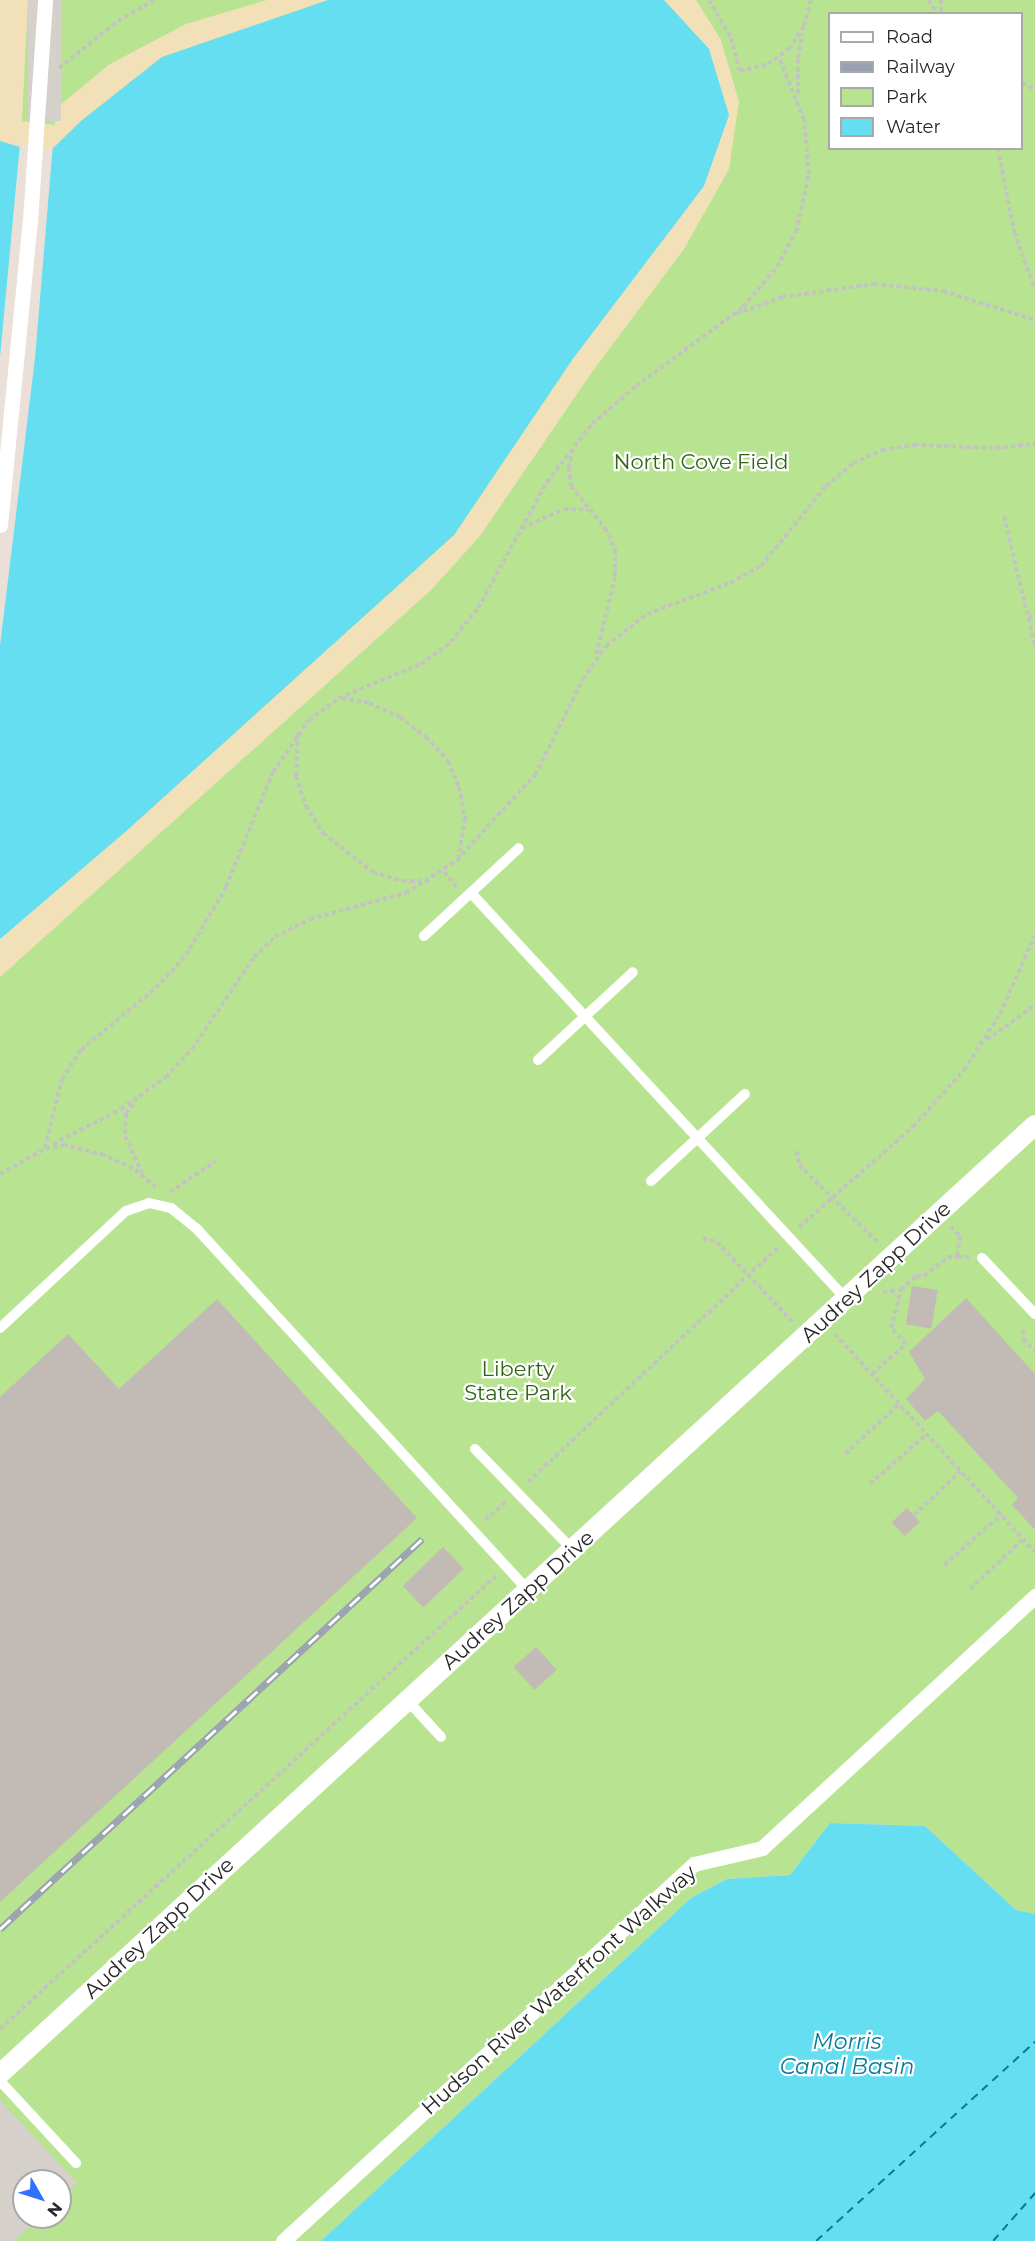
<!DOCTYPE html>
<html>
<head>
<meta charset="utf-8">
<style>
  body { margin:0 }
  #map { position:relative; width:1035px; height:2241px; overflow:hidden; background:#eae0d7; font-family:Montserrat,sans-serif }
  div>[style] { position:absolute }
  .green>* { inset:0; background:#b8e491 }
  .sand>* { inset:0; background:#f2e1b8 }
  .plaza>* { inset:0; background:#d6d0ca; transform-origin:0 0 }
  .water>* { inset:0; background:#65def1 }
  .pier>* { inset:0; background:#eae0d7 }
  .ferry>* { height:1.5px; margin-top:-0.75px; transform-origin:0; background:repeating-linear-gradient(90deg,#097998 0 8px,transparent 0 14px) }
  .building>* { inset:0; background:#c2bab4; transform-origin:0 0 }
  .path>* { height:4px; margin-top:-2px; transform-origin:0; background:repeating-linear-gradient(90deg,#c3c3c3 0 4.5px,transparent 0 7.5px) }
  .service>* { height:10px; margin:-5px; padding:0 5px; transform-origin:5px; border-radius:5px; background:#fff }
  .pedestrian>* { height:15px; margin:-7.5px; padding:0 7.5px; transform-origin:7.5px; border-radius:7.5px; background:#fff }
  .minor>* { height:20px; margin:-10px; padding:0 10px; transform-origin:10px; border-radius:10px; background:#fff }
  .rail>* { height:7px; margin-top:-3.5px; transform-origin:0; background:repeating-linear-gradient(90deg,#fff 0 14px,#9aa1b2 0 28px); box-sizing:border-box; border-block:2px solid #9aa1b2 }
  span { translate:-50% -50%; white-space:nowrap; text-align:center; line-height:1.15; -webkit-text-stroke:4.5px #fff; paint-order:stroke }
  .park-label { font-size:21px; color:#306417 }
  .street-label { font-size:21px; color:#272727 }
  .water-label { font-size:22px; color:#097998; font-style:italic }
  .legend { position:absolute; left:828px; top:12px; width:195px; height:138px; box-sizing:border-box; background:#fff; border:2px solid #a9a9a9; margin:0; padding:8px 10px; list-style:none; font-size:18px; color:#272727 }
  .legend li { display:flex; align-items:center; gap:12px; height:30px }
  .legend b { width:30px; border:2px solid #a9a9a9 }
  .north { position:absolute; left:12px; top:2169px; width:60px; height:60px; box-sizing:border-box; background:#fff; border:2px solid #a9a9a9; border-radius:50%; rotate:129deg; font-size:16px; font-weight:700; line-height:24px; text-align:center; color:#272727 }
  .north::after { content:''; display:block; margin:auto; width:21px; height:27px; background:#3071ff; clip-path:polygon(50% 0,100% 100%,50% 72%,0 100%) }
</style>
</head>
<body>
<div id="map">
  <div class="green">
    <div style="clip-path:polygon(0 0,328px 0,162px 57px,81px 121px,46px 156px,0 141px)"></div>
    <div style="clip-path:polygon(evenodd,664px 0,1035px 0,1035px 1914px,1016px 1910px,925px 1826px,830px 1823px,790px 1875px,727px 1879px,691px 1898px,321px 2241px,0 2241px,0 939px,124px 833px,709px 49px,664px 0,830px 14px,1022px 14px,1022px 148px,830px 148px,830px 14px,664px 0,24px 2181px,60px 2181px,60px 2217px,24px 2217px,24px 2181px)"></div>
  </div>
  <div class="sand">
    <div style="clip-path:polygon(0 0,28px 0,22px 121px,55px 125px,56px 108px,110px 64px,186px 24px,267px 0,328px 0,162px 57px,81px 121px,46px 156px,0 141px)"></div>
    <div style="clip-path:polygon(664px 0,696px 0,721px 40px,739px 102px,729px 169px,684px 249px,592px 372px,480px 536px,431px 590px,0 977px,0 939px,124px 833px,454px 535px,572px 360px,709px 49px)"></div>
  </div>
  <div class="plaza">
    <div style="left:28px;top:0;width:33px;height:121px"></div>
    <div style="clip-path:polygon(0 2100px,77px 2183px,60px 2198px,60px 2181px,24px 2181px,24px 2217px,40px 2217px,14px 2241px,0 2241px)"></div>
  </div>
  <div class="water">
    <div style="clip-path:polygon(328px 0,664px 0,709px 49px,729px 115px,704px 186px,572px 360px,454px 535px,124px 833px,0 939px,0 141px,46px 155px,81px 121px,162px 57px)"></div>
    <div style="clip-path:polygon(830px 1823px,925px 1826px,1016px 1910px,1035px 1914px,1035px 2241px,321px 2241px,691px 1898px,727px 1879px,790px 1875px)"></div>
  </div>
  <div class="pier">
    <div style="clip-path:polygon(20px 144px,45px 152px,53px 144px,35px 358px,0 646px,0 357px)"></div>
  </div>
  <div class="ferry">
    <div style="left:816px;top:2241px;width:296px;rotate:-42.3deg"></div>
    <div style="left:993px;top:2241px;width:64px;rotate:-48.8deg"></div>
  </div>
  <div class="building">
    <div style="left:912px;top:1286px;width:26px;height:39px;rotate:9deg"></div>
    <div style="clip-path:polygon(966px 1298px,1035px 1374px,1035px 1530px,1012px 1505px,1018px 1498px,938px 1411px,925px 1421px,906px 1399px,925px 1379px,909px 1352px)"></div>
    <div style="clip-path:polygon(217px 1299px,417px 1518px,0 1902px,0 1397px,68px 1334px,119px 1389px)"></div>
    <div style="left:907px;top:1508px;width:19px;height:21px;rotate:47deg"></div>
    <div style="left:443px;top:1547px;width:30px;height:56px;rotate:46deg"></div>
    <div style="left:536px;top:1647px;width:31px;height:30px;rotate:48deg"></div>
  </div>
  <div class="path">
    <div style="left:709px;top:0;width:44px;rotate:59.9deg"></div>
    <div style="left:731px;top:38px;width:34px;rotate:75deg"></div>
    <div style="left:740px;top:71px;width:29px;rotate:-14deg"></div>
    <div style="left:768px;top:64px;width:26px;rotate:-36deg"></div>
    <div style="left:789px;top:49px;width:27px;rotate:-57deg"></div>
    <div style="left:804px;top:26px;width:27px;rotate:-75deg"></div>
    <div style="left:928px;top:0;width:17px;rotate:54deg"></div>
    <div style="left:941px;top:0;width:14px;rotate:90deg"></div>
    <div style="left:59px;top:68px;width:75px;rotate:-38.5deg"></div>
    <div style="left:118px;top:21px;width:42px;rotate:-30.3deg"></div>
    <div style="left:1022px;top:83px;width:14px;rotate:25deg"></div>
    <div style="left:798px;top:94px;width:36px;rotate:-90deg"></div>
    <div style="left:798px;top:58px;width:25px;rotate:-79deg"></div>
    <div style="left:998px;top:148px;width:86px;rotate:79.2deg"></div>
    <div style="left:1014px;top:232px;width:61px;rotate:69.8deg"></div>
    <div style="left:736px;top:314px;width:49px;rotate:-20.3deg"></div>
    <div style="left:782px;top:297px;width:93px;rotate:-8deg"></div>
    <div style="left:874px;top:284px;width:69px;rotate:5.8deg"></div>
    <div style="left:943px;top:291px;width:96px;rotate:17.5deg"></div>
    <div style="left:573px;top:449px;width:18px;rotate:103deg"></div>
    <div style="left:569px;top:467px;width:19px;rotate:84deg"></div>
    <div style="left:571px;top:486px;width:54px;rotate:51deg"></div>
    <div style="left:605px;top:528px;width:23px;rotate:65deg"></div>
    <div style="left:615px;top:549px;width:28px;rotate:90deg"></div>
    <div style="left:615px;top:577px;width:80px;rotate:103.7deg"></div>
    <div style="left:1004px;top:516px;width:134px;rotate:76.6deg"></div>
    <div style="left:522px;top:528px;width:46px;rotate:-24.3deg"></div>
    <div style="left:564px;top:509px;width:24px;rotate:2deg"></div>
    <div style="left:1029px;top:619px;width:9px;rotate:-49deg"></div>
    <div style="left:342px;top:698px;width:27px;rotate:10deg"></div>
    <div style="left:369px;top:703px;width:34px;rotate:24deg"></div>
    <div style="left:400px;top:717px;width:33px;rotate:38deg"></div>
    <div style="left:426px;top:737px;width:33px;rotate:47deg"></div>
    <div style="left:448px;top:761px;width:28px;rotate:67deg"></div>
    <div style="left:459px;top:787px;width:32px;rotate:79deg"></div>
    <div style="left:465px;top:818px;width:39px;rotate:99deg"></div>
    <div style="left:298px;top:734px;width:42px;rotate:92.7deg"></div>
    <div style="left:296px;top:776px;width:32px;rotate:72deg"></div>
    <div style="left:306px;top:806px;width:32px;rotate:58deg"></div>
    <div style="left:323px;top:833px;width:63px;rotate:38deg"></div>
    <div style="left:373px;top:872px;width:31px;rotate:17deg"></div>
    <div style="left:403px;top:881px;width:26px"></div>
    <div style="left:444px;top:872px;width:20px;rotate:49deg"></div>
    <div style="left:987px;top:1040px;width:59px;rotate:-36.1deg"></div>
    <div style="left:133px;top:1104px;width:12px;rotate:125deg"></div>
    <div style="left:126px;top:1114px;width:22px;rotate:93deg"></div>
    <div style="left:125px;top:1136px;width:41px;rotate:65.3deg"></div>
    <div style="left:53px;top:1144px;width:76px;rotate:-27.2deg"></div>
    <div style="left:121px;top:1109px;width:55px;rotate:-35.4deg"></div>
    <div style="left:166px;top:1077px;width:38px;rotate:-47deg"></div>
    <div style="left:192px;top:1049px;width:111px;rotate:-56deg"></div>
    <div style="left:254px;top:957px;width:29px;rotate:-44deg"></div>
    <div style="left:275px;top:937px;width:39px;rotate:-27deg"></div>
    <div style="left:310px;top:919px;width:99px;rotate:-15.2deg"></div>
    <div style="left:406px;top:893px;width:61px;rotate:-32.9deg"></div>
    <div style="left:457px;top:860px;width:115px;rotate:-47.5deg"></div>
    <div style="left:535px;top:775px;width:107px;rotate:-63.4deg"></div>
    <div style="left:583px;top:679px;width:40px;rotate:-55.1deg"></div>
    <div style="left:606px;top:646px;width:52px;rotate:-38deg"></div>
    <div style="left:647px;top:614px;width:89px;rotate:-20.5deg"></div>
    <div style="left:730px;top:583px;width:35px;rotate:-29deg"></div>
    <div style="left:761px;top:566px;width:103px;rotate:-50.9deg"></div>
    <div style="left:826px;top:486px;width:35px;rotate:-40deg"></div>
    <div style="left:853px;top:463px;width:32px;rotate:-24deg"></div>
    <div style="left:882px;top:450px;width:32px;rotate:-9deg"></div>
    <div style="left:914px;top:445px;width:82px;rotate:2.1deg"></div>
    <div style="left:996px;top:448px;width:39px;rotate:-6deg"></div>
    <div style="left:797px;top:1151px;width:14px;rotate:82deg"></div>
    <div style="left:799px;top:1165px;width:111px;rotate:44.6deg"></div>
    <div style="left:0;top:1174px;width:53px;rotate:-29.5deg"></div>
    <div style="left:156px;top:1187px;width:30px;rotate:-140deg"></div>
    <div style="left:133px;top:1168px;width:32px;rotate:-156deg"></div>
    <div style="left:104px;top:1155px;width:40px;rotate:-165.6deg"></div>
    <div style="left:65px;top:1145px;width:20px;rotate:171deg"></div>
    <div style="left:45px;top:1148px;width:71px;rotate:-76.2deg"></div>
    <div style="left:62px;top:1079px;width:35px;rotate:-57deg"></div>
    <div style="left:81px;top:1050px;width:97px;rotate:-39.6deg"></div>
    <div style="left:156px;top:988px;width:45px;rotate:-47.7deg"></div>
    <div style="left:186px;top:955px;width:79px;rotate:-59.5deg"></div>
    <div style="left:226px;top:887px;width:124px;rotate:-67.8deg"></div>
    <div style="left:273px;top:772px;width:63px;rotate:-55.3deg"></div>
    <div style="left:309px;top:720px;width:37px;rotate:-36deg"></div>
    <div style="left:339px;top:698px;width:89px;rotate:-22.5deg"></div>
    <div style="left:421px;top:664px;width:37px;rotate:-36deg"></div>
    <div style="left:451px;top:642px;width:43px;rotate:-51.5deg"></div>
    <div style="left:478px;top:608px;width:144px;rotate:-61.3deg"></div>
    <div style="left:547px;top:482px;width:73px;rotate:-52.2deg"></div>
    <div style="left:592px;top:424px;width:58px;rotate:-40.8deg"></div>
    <div style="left:636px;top:386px;width:133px;rotate:-36.4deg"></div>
    <div style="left:743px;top:307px;width:52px;rotate:-49.6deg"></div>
    <div style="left:777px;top:267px;width:40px;rotate:-62deg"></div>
    <div style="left:796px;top:232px;width:59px;rotate:-77.4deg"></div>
    <div style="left:809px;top:174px;width:54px;rotate:-95.3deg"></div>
    <div style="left:804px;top:120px;width:68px;rotate:-111.6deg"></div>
    <div style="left:170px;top:1192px;width:55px;rotate:-34deg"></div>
    <div style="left:951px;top:1226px;width:13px;rotate:48deg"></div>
    <div style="left:960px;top:1236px;width:21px;rotate:98deg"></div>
    <div style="left:957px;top:1257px;width:12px"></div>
    <div style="left:799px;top:1227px;width:152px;rotate:-41.3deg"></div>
    <div style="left:913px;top:1127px;width:76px;rotate:-48.2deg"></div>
    <div style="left:964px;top:1070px;width:67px;rotate:-57.3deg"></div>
    <div style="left:1000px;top:1014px;width:86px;rotate:-66.1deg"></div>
    <div style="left:703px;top:1238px;width:15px;rotate:16deg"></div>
    <div style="left:717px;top:1242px;width:110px;rotate:46.5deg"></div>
    <div style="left:883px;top:1292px;width:18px;rotate:-6deg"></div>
    <div style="left:901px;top:1290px;width:21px;rotate:-43deg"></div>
    <div style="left:916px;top:1276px;width:8px"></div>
    <div style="left:924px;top:1276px;width:31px;rotate:-38deg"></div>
    <div style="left:948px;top:1257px;width:9px"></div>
    <div style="left:1023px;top:1330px;width:9px;rotate:90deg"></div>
    <div style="left:1023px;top:1339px;width:17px;rotate:45deg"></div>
    <div style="left:835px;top:1334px;width:296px;rotate:47.5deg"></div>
    <div style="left:872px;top:1374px;width:45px;rotate:-41.4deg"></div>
    <div style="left:906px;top:1344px;width:22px;rotate:-133deg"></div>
    <div style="left:891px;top:1328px;width:39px;rotate:-75deg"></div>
    <div style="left:845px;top:1454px;width:74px;rotate:-42.8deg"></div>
    <div style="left:528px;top:1482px;width:343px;rotate:-43.2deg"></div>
    <div style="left:870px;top:1484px;width:76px;rotate:-41.3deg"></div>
    <div style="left:914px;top:1515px;width:64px;rotate:-43.1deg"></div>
    <div style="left:485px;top:1520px;width:29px;rotate:-41deg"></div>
    <div style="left:944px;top:1565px;width:76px;rotate:-41.3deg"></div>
    <div style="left:970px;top:1589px;width:73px;rotate:-43.3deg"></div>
    <div style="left:0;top:2029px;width:673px;rotate:-42.41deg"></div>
  </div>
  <div class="service">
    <div style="left:471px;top:893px;width:553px;rotate:47.27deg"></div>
    <div style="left:424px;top:936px;width:129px;rotate:-42.8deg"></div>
    <div style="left:538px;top:1060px;width:129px;rotate:-42.8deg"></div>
    <div style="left:651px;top:1181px;width:128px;rotate:-42.8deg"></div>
    <div style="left:982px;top:1258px;width:77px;rotate:46.6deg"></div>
    <div style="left:0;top:1328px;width:172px;rotate:-42.9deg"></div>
    <div style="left:126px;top:1211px;width:24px;rotate:-19deg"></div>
    <div style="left:149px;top:1203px;width:23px;rotate:13deg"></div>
    <div style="left:171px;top:1208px;width:32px;rotate:39deg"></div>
    <div style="left:196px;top:1228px;width:493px;rotate:47.5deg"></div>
    <div style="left:475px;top:1449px;width:142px;rotate:45.9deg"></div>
    <div style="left:407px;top:1700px;width:50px;rotate:47.4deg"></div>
    <div style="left:0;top:2081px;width:112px;rotate:47.2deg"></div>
  </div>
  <div class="pedestrian">
    <div style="left:0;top:525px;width:305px;rotate:-84.4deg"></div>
    <div style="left:30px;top:221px;width:222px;rotate:-86.1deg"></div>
    <div style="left:283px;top:2241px;width:558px;rotate:-42.53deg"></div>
    <div style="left:694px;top:1864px;width:70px;rotate:-13.2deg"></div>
    <div style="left:762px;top:1848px;width:372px;rotate:-42.7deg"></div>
  </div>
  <div class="minor">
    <div style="left:0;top:2074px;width:1404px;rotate:-42.52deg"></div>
  </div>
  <div class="rail">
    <div style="left:0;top:1929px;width:575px;rotate:-42.74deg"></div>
  </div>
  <div class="park-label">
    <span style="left:701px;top:462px">North Cove Field</span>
    <span style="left:518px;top:1381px">Liberty<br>State Park</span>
  </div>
  <div class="street-label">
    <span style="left:876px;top:1272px;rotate:-43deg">Audrey Zapp Drive</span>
    <span style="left:518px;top:1600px;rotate:-42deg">Audrey Zapp Drive</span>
    <span style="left:159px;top:1928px;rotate:-43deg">Audrey Zapp Drive</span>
    <span style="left:559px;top:1990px;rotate:-42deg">Hudson River Waterfront Walkway</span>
  </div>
  <div class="water-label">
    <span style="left:847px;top:2054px">Morris<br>Canal Basin</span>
  </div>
  <ul class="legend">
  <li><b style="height:8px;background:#fff"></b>Road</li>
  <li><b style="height:8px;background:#9aa1b2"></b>Railway</li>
  <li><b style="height:16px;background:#b8e491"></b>Park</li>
  <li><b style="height:16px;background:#65def1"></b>Water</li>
  </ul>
  <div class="north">N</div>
</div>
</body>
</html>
